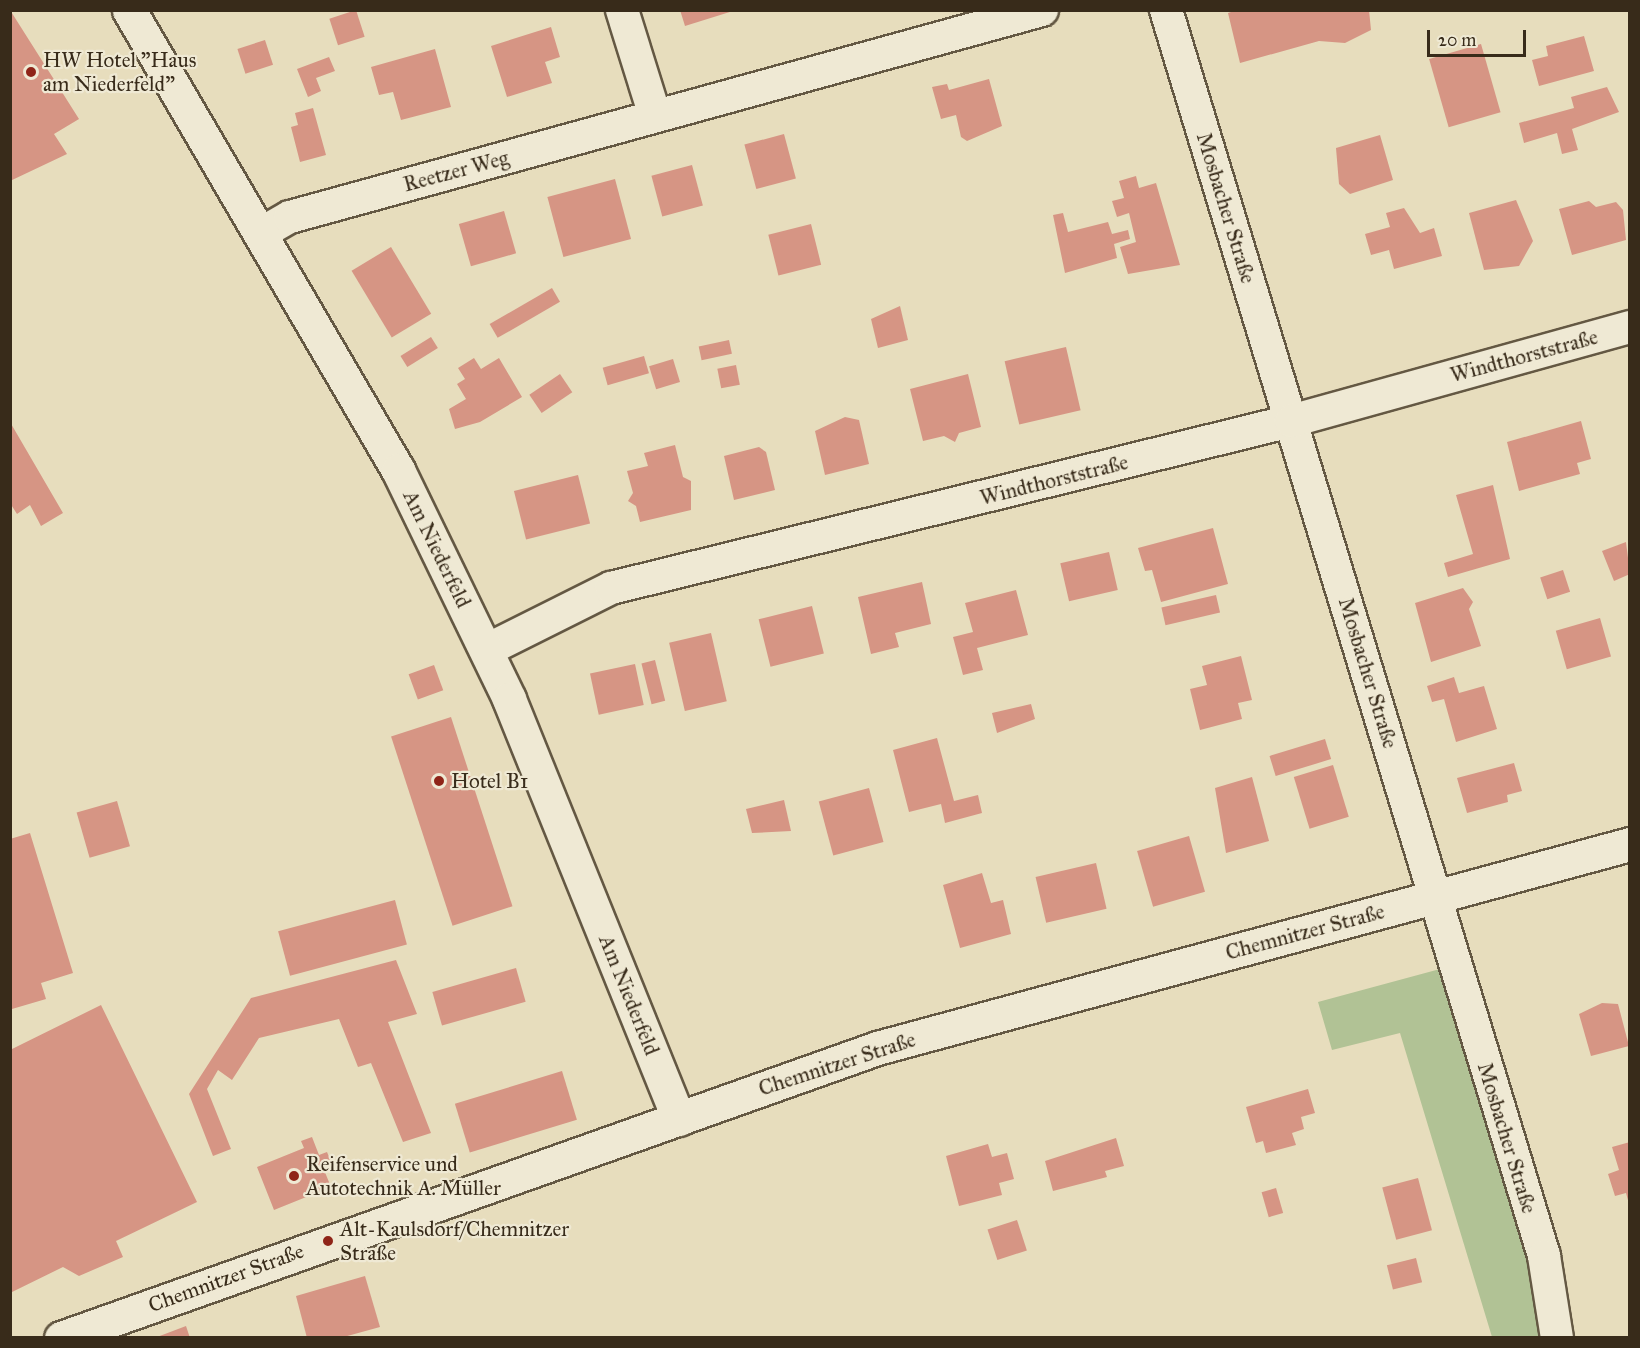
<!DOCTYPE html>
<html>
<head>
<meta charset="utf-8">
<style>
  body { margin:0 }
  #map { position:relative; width:1640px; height:1348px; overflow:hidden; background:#e7ddbd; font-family:"IM FELL Great Primer",serif }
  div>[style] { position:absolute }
  .green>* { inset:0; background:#b1c295 }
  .building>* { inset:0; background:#d69584; transform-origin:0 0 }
  .roads { filter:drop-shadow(2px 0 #645843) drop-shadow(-2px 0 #645843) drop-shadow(0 2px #645843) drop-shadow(0 -2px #645843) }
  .minor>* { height:32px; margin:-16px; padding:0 16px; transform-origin:16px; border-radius:16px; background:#efe9d4 }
  .tertiary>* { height:33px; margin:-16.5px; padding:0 16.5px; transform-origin:16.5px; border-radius:16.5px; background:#efe9d4 }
  .secondary>* { height:33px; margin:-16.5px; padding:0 16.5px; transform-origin:16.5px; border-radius:16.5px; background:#efe9d4 }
  .dots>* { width:16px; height:16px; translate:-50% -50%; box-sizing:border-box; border:3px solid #efe9d4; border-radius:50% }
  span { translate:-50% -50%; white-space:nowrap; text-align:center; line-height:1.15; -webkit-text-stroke:4.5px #efe9d4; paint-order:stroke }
  .poi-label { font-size:21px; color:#382b1a }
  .left { translate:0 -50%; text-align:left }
  .street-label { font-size:21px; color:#382b1a }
  .frame { position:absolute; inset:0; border:12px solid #382b1a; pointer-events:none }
  .scale { position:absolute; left:1427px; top:30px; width:99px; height:27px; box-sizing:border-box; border:3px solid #382b1a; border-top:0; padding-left:8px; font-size:18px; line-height:21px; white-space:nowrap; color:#382b1a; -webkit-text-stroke:4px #efe9d4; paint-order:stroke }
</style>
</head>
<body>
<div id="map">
  <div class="green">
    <div style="clip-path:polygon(1440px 969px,1537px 1287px,1541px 1337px,1492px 1337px,1400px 1033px,1332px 1050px,1318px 1002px)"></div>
  </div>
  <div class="building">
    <div style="clip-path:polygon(10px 10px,79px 119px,54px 134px,67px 154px,10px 181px)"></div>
    <div style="left:356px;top:10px;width:28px;height:28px;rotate:72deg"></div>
    <div style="clip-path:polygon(680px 10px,733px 10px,733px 11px,685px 26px)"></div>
    <div style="clip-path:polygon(1237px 10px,1369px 10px,1371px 30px,1345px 43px,1319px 41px,1240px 63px,1228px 13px)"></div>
    <div style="clip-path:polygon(551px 27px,560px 57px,545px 62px,552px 83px,507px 97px,491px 46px)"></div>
    <div style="clip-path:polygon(1584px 36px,1594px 71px,1539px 86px,1532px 60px,1548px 56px,1546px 46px)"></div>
    <div style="left:265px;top:40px;width:26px;height:29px;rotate:72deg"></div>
    <div style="left:1481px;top:44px;width:71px;height:54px;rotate:74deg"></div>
    <div style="clip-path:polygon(435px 49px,451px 107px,401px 120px,393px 92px,379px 95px,371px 67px)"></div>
    <div style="clip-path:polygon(329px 57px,335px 71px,316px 78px,321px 91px,308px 97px,297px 69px)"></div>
    <div style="clip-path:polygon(989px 79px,1002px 126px,967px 141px,961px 137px,956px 115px,941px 119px,932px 87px,947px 84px,949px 90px)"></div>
    <div style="clip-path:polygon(1607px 87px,1619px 112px,1572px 129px,1578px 150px,1562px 154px,1557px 133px,1524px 143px,1519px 123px,1574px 108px,1571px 97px)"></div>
    <div style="clip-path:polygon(313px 108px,326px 155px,300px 162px,291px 127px,298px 125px,295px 113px)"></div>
    <div style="left:784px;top:134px;width:46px;height:41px;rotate:75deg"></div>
    <div style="clip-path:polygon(1380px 135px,1393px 180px,1350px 194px,1339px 184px,1336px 148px)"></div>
    <div style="left:692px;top:165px;width:42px;height:42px;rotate:75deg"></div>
    <div style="clip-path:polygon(1136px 176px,1139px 188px,1156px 183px,1180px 265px,1128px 274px,1120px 247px,1136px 242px,1129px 213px,1117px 217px,1112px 201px,1124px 198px,1119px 181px)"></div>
    <div style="left:615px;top:179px;width:62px;height:70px;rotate:75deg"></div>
    <div style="clip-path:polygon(1516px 200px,1533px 241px,1519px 266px,1484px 270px,1469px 213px)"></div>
    <div style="clip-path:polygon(1589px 201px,1596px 207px,1616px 202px,1623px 210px,1626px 240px,1572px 255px,1559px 209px)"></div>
    <div style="clip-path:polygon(1404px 208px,1420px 233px,1434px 228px,1442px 256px,1394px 269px,1389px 250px,1371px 255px,1365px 234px,1390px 227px,1386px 213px)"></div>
    <div style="left:504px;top:211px;width:44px;height:47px;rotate:74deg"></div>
    <div style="clip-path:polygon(1063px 213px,1068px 232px,1108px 222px,1112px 234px,1128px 230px,1130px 239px,1114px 244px,1117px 258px,1065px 273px,1053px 215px)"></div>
    <div style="left:811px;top:224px;width:42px;height:44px;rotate:76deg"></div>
    <div style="left:391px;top:247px;width:78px;height:46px;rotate:59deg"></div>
    <div style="left:552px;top:288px;width:16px;height:72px;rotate:60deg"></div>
    <div style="clip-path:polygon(900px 306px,908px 340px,878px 348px,871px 319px)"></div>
    <div style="left:431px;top:337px;width:13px;height:36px;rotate:58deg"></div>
    <div style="left:729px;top:340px;width:14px;height:31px;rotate:78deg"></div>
    <div style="left:1066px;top:347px;width:65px;height:63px;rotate:77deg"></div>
    <div style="left:644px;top:356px;width:18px;height:43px;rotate:74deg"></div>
    <div style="clip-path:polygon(474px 358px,481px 369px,499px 358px,522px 397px,480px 422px,455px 429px,449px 409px,466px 399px,457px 384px,465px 379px,458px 368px)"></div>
    <div style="left:673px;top:359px;width:24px;height:25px;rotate:73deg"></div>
    <div style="left:736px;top:365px;width:20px;height:19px;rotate:79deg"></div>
    <div style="left:560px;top:374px;width:22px;height:37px;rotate:56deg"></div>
    <div style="clip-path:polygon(968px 374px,981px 427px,959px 433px,955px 442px,944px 436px,923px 441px,910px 389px)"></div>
    <div style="clip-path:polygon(845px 417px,859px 420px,869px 464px,825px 475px,815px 431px)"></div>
    <div style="clip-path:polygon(1581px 421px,1591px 459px,1577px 463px,1580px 474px,1519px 491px,1507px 442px)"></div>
    <div style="clip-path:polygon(10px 422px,63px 513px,41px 526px,30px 505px,17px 514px,10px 503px)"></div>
    <div style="clip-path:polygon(675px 445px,683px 477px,691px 481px,691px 510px,640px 522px,636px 506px,628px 501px,633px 493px,627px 471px,648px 466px,644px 453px)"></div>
    <div style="clip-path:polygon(759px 447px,766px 452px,775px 490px,734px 500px,724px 456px)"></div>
    <div style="left:578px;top:475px;width:50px;height:66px;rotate:76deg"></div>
    <div style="clip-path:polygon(1493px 485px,1510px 559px,1448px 577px,1444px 563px,1473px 554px,1456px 495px)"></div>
    <div style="clip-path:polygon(1213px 528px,1228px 584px,1161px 602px,1152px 570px,1145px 571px,1138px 548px)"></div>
    <div style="clip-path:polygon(1626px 542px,1630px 574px,1614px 581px,1602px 551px)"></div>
    <div style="left:1109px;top:552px;width:39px;height:50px;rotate:77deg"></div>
    <div style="left:1563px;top:570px;width:23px;height:24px;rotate:72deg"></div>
    <div style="clip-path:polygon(922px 582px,931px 624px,895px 633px,899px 647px,871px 654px,858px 597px)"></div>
    <div style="clip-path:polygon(1463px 588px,1473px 602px,1469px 609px,1481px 646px,1431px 662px,1415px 603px)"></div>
    <div style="clip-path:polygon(1016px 590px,1028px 635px,977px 648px,983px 670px,963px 675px,953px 637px,973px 632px,965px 603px)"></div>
    <div style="left:1216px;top:595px;width:18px;height:56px;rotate:77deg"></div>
    <div style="left:812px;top:606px;width:49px;height:55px;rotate:76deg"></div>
    <div style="left:1600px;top:618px;width:40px;height:46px;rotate:74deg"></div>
    <div style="left:711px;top:633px;width:70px;height:43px;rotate:77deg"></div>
    <div style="clip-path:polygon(1241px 656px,1252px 700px,1238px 703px,1242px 719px,1200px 730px,1190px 689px,1207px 685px,1202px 666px)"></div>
    <div style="left:655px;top:660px;width:42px;height:14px;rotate:76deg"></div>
    <div style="left:635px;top:664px;width:42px;height:46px;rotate:78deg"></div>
    <div style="left:434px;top:665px;width:27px;height:27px;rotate:70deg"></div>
    <div style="clip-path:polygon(1454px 677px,1459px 693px,1484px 686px,1497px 729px,1456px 742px,1444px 699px,1432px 702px,1427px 686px)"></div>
    <div style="clip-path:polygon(1031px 704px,1035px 719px,997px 733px,992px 713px)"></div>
    <div style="left:451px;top:717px;width:199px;height:63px;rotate:72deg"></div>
    <div style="clip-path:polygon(937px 738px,954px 801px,978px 795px,982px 813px,945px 823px,941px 804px,909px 812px,893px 750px)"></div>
    <div style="left:1325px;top:739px;width:21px;height:58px;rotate:73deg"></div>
    <div style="clip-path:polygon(1514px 763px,1522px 791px,1507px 795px,1508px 802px,1467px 813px,1457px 778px)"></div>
    <div style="left:1333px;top:765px;width:54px;height:41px;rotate:73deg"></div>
    <div style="clip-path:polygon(1252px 777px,1269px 841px,1226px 853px,1215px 788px)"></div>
    <div style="left:869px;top:788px;width:56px;height:52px;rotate:75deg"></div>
    <div style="clip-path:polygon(784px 800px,791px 831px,752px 833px,746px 809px)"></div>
    <div style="left:117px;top:801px;width:47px;height:42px;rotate:74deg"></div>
    <div style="clip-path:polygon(30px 833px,73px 973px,41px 983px,46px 999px,12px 1009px,10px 839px)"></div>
    <div style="left:1189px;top:836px;width:58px;height:54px;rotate:74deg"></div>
    <div style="left:1096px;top:863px;width:47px;height:62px;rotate:77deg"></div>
    <div style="clip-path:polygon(982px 873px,991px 903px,1003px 900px,1011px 934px,960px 948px,943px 885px)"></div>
    <div style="left:395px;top:900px;width:46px;height:121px;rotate:75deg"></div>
    <div style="clip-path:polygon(396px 960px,417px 1014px,388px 1022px,431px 1133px,403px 1142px,371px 1063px,358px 1067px,339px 1019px,259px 1038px,232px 1080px,218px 1070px,207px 1089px,231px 1149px,213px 1156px,189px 1094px,251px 998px)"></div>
    <div style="left:516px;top:968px;width:35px;height:87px;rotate:74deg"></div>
    <div style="clip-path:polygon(1602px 1003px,1618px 1004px,1629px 1046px,1591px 1056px,1579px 1014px)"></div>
    <div style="clip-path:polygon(101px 1005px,197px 1202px,116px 1241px,123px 1257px,79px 1276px,63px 1267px,10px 1293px,10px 1050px)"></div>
    <div style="left:562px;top:1071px;width:51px;height:112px;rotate:73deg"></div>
    <div style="clip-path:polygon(1308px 1089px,1315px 1113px,1301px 1117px,1304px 1129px,1292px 1133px,1296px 1145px,1266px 1153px,1263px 1141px,1256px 1143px,1246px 1107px)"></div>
    <div style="clip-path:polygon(312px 1137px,319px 1155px,327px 1152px,331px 1162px,322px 1165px,331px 1187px,274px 1210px,257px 1167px,304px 1148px,301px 1141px)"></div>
    <div style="clip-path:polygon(1116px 1138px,1124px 1166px,1105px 1171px,1107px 1177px,1053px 1191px,1045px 1161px)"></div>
    <div style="clip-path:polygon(1630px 1142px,1630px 1204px,1629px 1204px,1626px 1193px,1615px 1196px,1608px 1174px,1619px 1170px,1612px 1147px)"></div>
    <div style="clip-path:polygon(988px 1144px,992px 1157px,1007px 1153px,1014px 1179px,999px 1183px,1002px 1195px,959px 1206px,946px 1156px)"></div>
    <div style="left:1418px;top:1178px;width:54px;height:37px;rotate:75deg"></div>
    <div style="left:1276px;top:1188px;width:26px;height:15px;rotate:74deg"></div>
    <div style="left:1017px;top:1220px;width:32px;height:31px;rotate:72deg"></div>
    <div style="left:1416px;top:1258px;width:25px;height:30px;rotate:76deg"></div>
    <div style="clip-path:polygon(365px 1276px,380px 1327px,340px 1338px,307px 1338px,296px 1296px)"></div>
    <div style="clip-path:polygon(186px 1326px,190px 1338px,157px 1338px,157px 1337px)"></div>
  </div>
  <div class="roads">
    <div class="minor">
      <div style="left:622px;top:10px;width:111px;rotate:72.7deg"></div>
      <div style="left:1166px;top:10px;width:1302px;rotate:73.12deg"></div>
      <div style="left:1544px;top:1256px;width:83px;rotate:81deg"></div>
      <div style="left:260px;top:234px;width:34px;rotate:-30deg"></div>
      <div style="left:290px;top:217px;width:780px;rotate:-15.39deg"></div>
      <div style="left:487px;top:650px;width:139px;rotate:-26.6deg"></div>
      <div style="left:611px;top:588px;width:700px;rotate:-13.8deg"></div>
      <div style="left:1291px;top:421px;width:352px;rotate:-15.5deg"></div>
    </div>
    <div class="tertiary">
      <div style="left:129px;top:10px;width:533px;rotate:59.68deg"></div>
      <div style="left:398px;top:470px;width:254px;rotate:64.1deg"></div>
      <div style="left:509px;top:699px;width:453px;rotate:68deg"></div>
    </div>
    <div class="secondary">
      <div style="left:61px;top:1338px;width:866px;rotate:-19.56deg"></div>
      <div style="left:877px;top:1048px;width:780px;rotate:-15.16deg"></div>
    </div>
  </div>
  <div class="dots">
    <div style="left:31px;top:72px;background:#8f2418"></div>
    <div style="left:439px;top:781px;background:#8f2418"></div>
    <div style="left:294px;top:1176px;background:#8f2418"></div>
    <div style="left:328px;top:1241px;background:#8f2418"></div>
  </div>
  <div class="poi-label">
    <span class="left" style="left:43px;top:72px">HW Hotel "Haus<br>am Niederfeld"</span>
    <span class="left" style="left:451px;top:781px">Hotel B1</span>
    <span class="left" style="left:306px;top:1176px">Reifenservice und<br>Autotechnik A. Müller</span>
    <span class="left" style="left:340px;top:1241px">Alt-Kaulsdorf/Chemnitzer<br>Straße</span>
  </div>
  <div class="street-label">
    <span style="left:456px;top:171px;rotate:-15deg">Reetzer Weg</span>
    <span style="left:1226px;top:208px;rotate:73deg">Mosbacher Straße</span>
    <span style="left:1524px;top:356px;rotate:-15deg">Windthorststraße</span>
    <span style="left:1054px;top:480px;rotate:-14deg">Windthorststraße</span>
    <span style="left:437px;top:549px;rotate:64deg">Am Niederfeld</span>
    <span style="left:1368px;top:673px;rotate:73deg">Mosbacher Straße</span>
    <span style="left:1305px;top:932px;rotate:-15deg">Chemnitzer Straße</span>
    <span style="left:629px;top:995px;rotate:68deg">Am Niederfeld</span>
    <span style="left:837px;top:1064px;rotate:-18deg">Chemnitzer Straße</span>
    <span style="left:1507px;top:1138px;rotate:73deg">Mosbacher Straße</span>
    <span style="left:226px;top:1278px;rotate:-20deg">Chemnitzer Straße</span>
  </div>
  <div class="frame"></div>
  <div class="scale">20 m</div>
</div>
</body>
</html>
